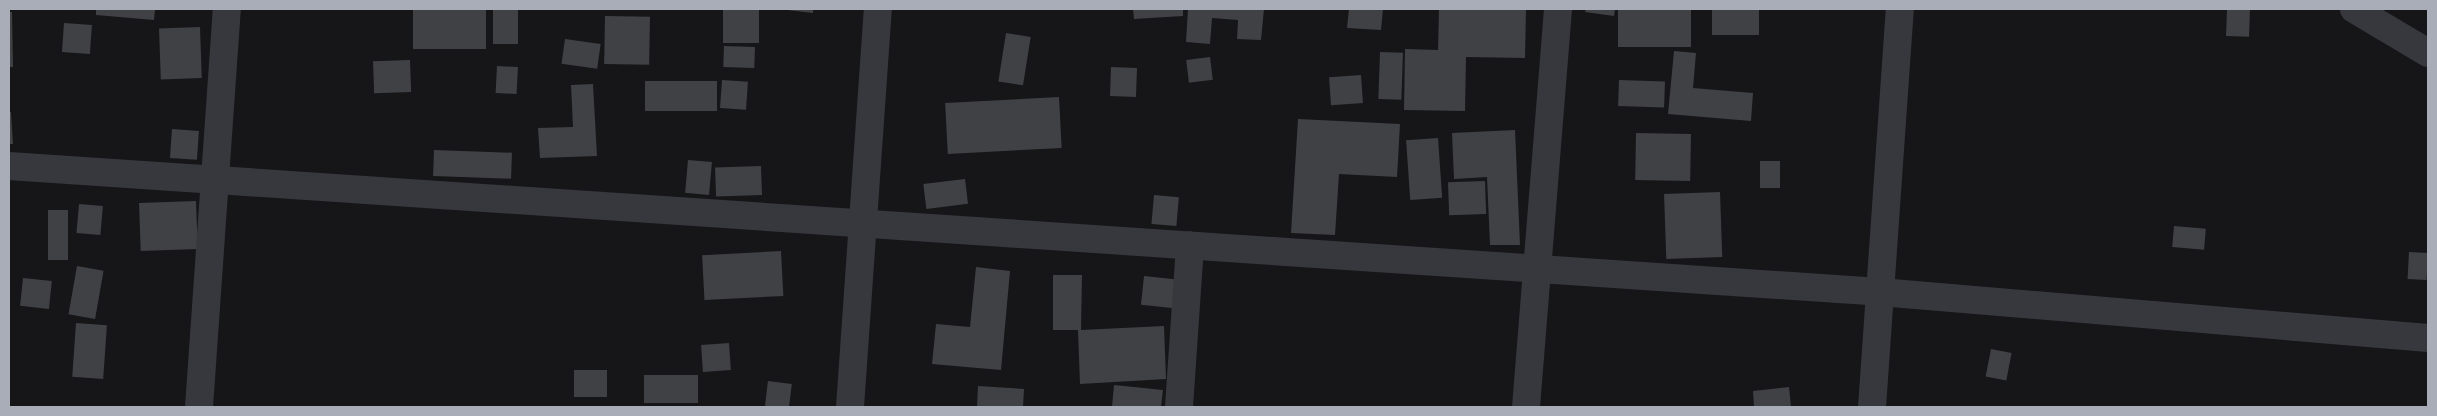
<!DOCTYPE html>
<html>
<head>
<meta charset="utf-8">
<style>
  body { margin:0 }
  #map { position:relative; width:2437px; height:416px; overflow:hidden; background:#161618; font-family:"Golos Text",sans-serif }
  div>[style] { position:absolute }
  .building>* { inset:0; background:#404145; transform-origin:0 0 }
  .minor>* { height:28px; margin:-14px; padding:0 14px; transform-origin:14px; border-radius:14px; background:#37383d }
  span { translate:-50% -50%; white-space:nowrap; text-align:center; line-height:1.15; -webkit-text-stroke:4px #111113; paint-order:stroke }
  .frame { position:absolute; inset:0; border:10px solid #a8adb8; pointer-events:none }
</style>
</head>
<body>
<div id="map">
  <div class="building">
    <div style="clip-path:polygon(96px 9px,155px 9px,154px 20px,96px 15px)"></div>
    <div style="left:413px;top:9px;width:73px;height:40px"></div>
    <div style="left:493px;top:9px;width:25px;height:35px"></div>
    <div style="clip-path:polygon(779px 9px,813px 9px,813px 13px)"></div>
    <div style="clip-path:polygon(1133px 9px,1183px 9px,1183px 16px,1134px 19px)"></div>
    <div style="clip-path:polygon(1188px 9px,1264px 9px,1261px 40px,1237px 39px,1238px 20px,1212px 18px,1210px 44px,1186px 42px)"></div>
    <div style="clip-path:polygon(1349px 9px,1383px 9px,1381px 30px,1347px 28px)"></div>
    <div style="clip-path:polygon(1439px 9px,1526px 9px,1525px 58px,1466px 57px,1465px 111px,1404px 110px,1405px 49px,1438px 50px)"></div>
    <div style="clip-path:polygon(1586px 9px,1615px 9px,1614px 16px,1585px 12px)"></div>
    <div style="left:1618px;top:9px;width:73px;height:38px"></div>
    <div style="left:1712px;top:9px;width:47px;height:26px"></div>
    <div style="left:2227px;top:9px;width:23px;height:27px;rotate:2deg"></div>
    <div style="left:723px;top:10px;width:36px;height:33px"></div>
    <div style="clip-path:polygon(9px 12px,12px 12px,13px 67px,9px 67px)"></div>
    <div style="left:605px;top:16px;width:45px;height:48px;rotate:1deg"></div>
    <div style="left:64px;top:23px;width:28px;height:29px;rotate:4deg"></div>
    <div style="left:200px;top:27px;width:51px;height:41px;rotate:88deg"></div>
    <div style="left:1006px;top:33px;width:25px;height:49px;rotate:9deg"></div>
    <div style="left:565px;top:39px;width:36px;height:25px;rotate:8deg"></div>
    <div style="left:724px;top:46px;width:31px;height:21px;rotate:2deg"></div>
    <div style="clip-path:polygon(1674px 51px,1696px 53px,1693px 88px,1753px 93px,1751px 121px,1668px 114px)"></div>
    <div style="left:1380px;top:52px;width:23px;height:47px;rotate:2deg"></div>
    <div style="left:1210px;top:57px;width:23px;height:24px;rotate:83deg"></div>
    <div style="left:410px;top:60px;width:32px;height:37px;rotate:88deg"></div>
    <div style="left:497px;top:66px;width:21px;height:27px;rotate:3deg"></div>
    <div style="left:1111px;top:67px;width:26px;height:29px;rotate:2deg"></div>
    <div style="left:1361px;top:75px;width:28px;height:32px;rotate:86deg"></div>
    <div style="left:722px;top:80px;width:26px;height:28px;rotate:4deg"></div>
    <div style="left:1619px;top:80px;width:46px;height:26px;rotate:2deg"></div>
    <div style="left:645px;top:81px;width:72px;height:30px"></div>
    <div style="clip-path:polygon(593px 84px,597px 156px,540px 158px,538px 128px,573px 127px,571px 85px)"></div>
    <div style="left:1059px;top:97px;width:51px;height:114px;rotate:87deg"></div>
    <div style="clip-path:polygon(9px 112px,11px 112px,13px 144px,9px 144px)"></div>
    <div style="clip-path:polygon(1298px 119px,1400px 124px,1397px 177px,1339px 174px,1335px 235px,1291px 233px)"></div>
    <div style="left:172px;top:129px;width:27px;height:29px;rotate:4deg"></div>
    <div style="clip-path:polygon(1515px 130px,1520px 245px,1490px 245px,1487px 177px,1454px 179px,1452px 133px)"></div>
    <div style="left:1636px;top:133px;width:55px;height:47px;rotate:1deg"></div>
    <div style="left:1438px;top:138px;width:60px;height:32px;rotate:86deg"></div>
    <div style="left:434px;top:150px;width:78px;height:26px;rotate:2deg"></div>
    <div style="left:688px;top:160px;width:24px;height:33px;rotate:5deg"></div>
    <div style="left:1760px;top:161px;width:20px;height:27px"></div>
    <div style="left:761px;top:166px;width:29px;height:46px;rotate:88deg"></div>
    <div style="left:965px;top:179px;width:25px;height:42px;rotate:83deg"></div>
    <div style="left:1485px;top:181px;width:33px;height:37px;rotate:88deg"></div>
    <div style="left:1720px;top:192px;width:65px;height:56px;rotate:88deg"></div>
    <div style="left:1154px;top:195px;width:25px;height:29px;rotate:5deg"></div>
    <div style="left:196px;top:201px;width:48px;height:57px;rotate:88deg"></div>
    <div style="left:79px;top:204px;width:24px;height:29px;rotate:5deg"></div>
    <div style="left:48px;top:210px;width:20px;height:50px"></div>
    <div style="left:2174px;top:226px;width:32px;height:21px;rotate:5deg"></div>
    <div style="left:781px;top:251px;width:45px;height:79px;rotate:87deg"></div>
    <div style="left:2409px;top:252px;width:19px;height:27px;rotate:3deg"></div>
    <div style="left:77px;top:266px;width:27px;height:49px;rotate:10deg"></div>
    <div style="clip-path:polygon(976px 267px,1010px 271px,1001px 370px,932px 364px,936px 324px,970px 327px)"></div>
    <div style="clip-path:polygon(1053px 275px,1082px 275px,1081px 330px,1164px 326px,1166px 379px,1080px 384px,1078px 330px,1053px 330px)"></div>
    <div style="left:1144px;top:276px;width:50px;height:29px;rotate:6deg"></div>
    <div style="left:23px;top:278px;width:29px;height:28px;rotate:6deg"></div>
    <div style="left:76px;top:323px;width:31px;height:54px;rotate:4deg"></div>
    <div style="left:729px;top:343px;width:27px;height:28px;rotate:86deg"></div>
    <div style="left:1991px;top:349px;width:21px;height:28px;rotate:11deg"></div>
    <div style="left:574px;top:370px;width:33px;height:27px"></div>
    <div style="left:698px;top:375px;width:28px;height:54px;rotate:90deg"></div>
    <div style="left:768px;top:381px;width:24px;height:25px;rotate:7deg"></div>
    <div style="clip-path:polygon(1114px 385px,1163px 390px,1161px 407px,1112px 407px)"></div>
    <div style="clip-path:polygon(978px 386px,1024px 389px,1023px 407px,977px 407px)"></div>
    <div style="clip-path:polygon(1789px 387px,1791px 407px,1754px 407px,1753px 391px)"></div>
  </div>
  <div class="minor">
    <div style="left:2354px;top:9px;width:86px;rotate:30.7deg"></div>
    <div style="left:9px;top:166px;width:1875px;rotate:3.85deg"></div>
    <div style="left:1880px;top:292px;width:550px;rotate:4.8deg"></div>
    <div style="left:199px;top:407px;width:399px;rotate:-86deg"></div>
    <div style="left:850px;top:407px;width:399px;rotate:-86deg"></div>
    <div style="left:1179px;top:407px;width:162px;rotate:-86.1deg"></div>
    <div style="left:1526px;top:407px;width:399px;rotate:-85.4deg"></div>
    <div style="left:1872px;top:407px;width:399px;rotate:-86deg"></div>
  </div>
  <div class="frame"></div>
</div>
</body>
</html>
